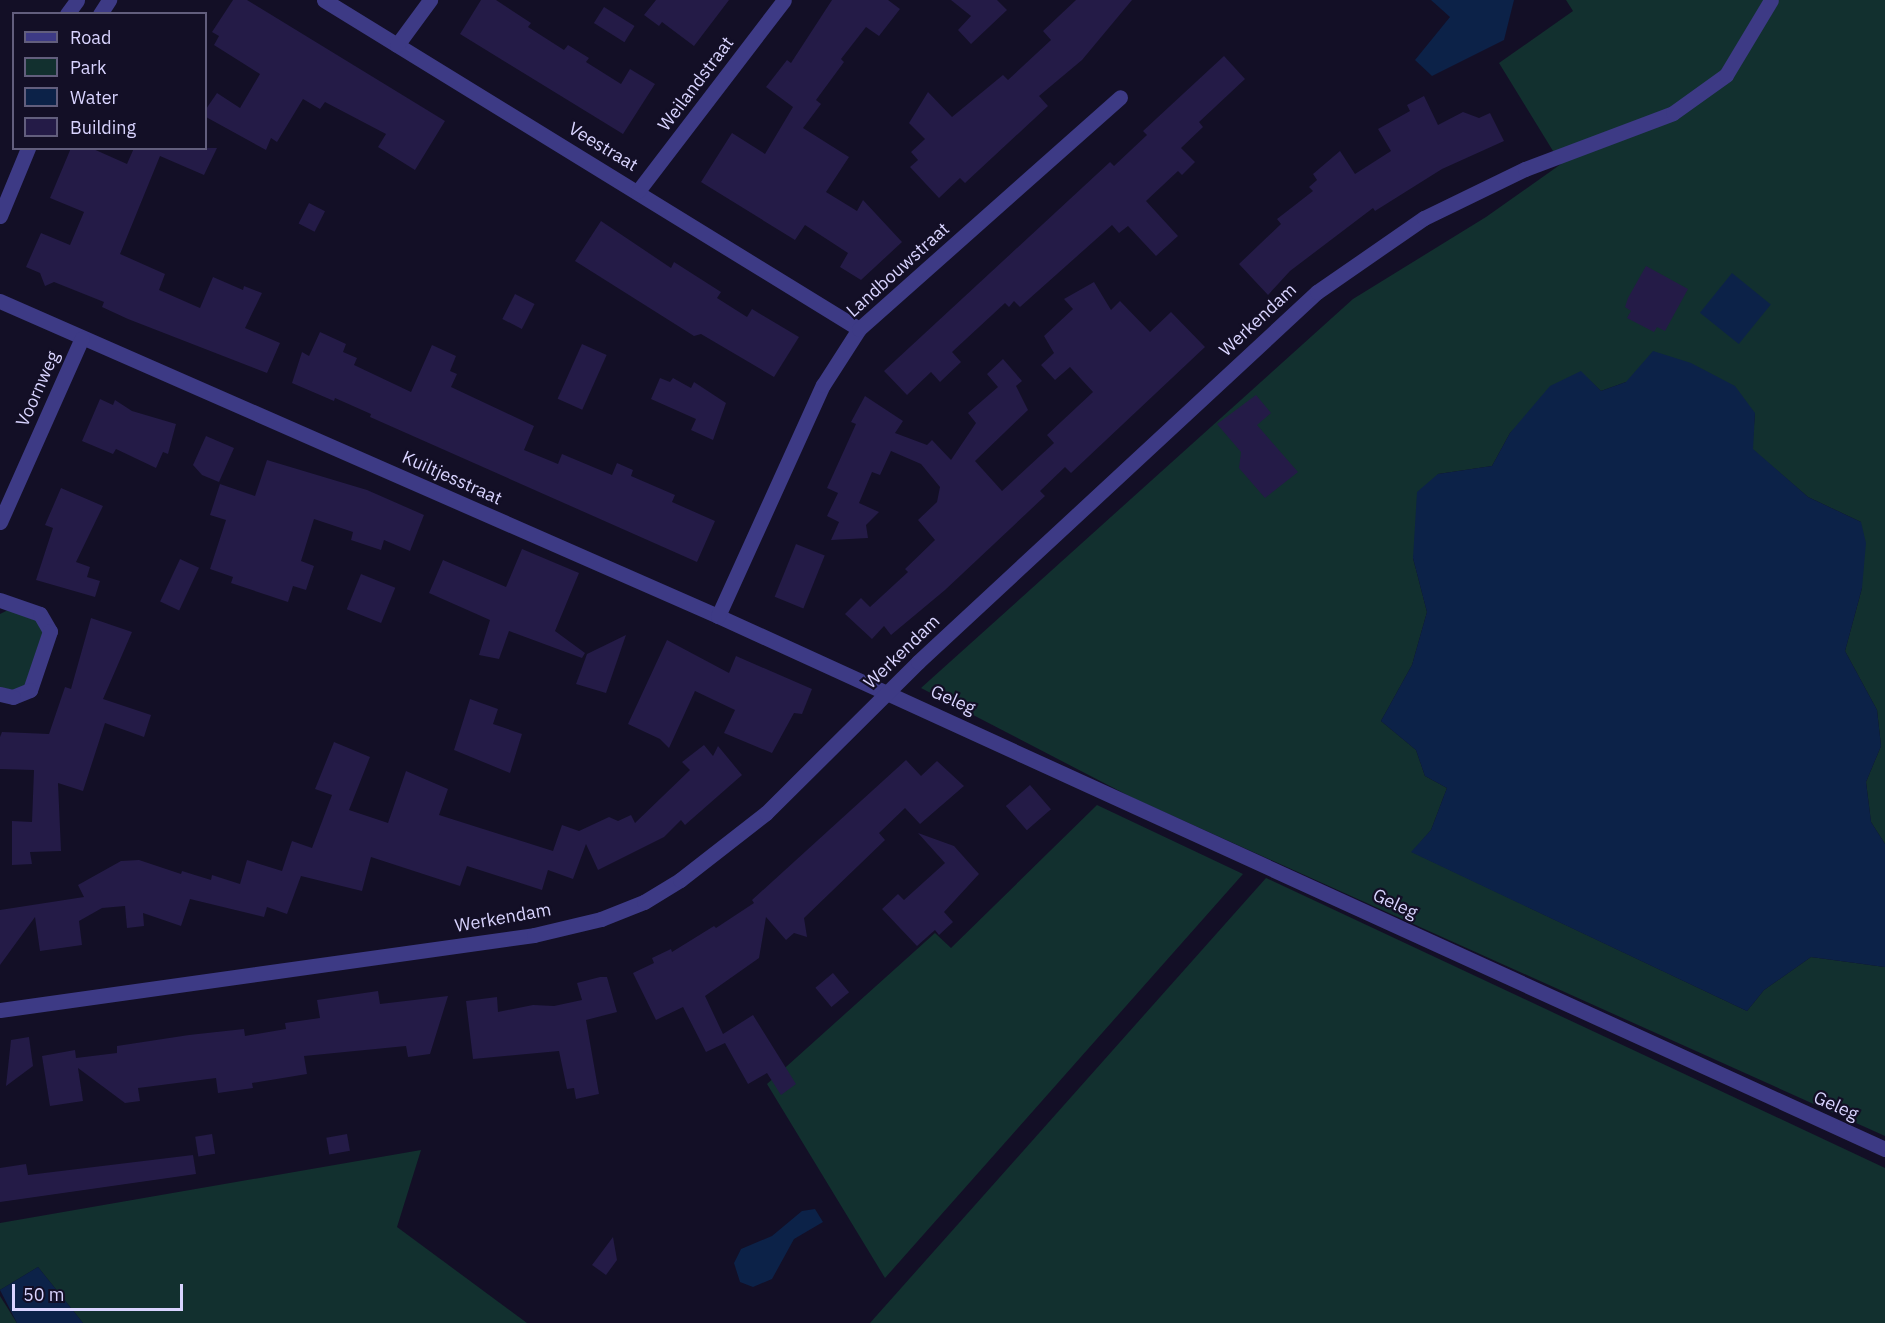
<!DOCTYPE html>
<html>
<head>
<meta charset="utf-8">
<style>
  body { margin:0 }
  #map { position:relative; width:1885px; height:1323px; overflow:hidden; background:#130f26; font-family:"IBM Plex Sans",sans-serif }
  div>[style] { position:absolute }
  .green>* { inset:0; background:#12302f }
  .water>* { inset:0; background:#0c2248; transform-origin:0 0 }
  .building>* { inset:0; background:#241b47; transform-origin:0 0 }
  .street>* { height:15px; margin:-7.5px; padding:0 7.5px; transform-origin:7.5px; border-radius:7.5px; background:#3d3a85 }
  span { translate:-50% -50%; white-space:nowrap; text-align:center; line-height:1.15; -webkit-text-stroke:4.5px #130f26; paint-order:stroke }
  .street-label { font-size:18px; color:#d9d4ff }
  .legend { position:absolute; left:12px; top:12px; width:195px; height:138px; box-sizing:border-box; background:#130f26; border:2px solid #625e7d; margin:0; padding:8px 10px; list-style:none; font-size:18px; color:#d9d4ff }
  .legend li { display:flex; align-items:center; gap:12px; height:30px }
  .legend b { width:30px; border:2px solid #625e7d }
  .scale { position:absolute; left:12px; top:1284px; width:171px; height:27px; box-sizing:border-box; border:3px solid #d9d4ff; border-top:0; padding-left:8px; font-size:18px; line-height:21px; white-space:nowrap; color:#d9d4ff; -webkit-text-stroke:4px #130f26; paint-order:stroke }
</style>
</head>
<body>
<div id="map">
  <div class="green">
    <div style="clip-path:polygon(1566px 0,1885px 0,1885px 844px,1871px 822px,1866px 782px,1881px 746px,1877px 710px,1845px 651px,1862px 588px,1861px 522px,1808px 497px,1752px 449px,1755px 413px,1626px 382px,1601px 391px,1581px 372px,1510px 433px,1492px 466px,1438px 474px,1413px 558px,1427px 612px,1412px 665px,1381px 721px,1416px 750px,1425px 776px,1447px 788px,1431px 830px,1412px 852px,1747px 1011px,1764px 990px,1811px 957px,1885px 967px,1885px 1136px,1133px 798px,921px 688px,1353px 299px,1486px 217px,1561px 164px,1499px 63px,1573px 11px)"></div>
    <div style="clip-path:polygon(8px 610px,38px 621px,44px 633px,26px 685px,16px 691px,0 687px,0 614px)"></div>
    <div style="clip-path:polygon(1097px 805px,1243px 874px,885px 1278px,767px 1084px,935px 933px,951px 948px)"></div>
    <div style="clip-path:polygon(1266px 878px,1885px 1168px,1885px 1323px,870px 1323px)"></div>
    <div style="clip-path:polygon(421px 1150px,397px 1227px,527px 1323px,83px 1323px,38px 1267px,0 1290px,0 1223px)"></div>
    <div style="clip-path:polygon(0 1296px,17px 1323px,0 1323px)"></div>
  </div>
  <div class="water">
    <div style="clip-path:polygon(1431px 0,1514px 0,1504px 40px,1432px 76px,1415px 60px,1450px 17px)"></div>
    <div style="left:1732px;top:273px;width:50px;height:51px;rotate:39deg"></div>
    <div style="clip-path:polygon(1653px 351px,1691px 363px,1735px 386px,1755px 413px,1753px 449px,1808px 497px,1861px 522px,1866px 543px,1862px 588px,1845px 651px,1877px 710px,1881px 746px,1866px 782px,1871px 822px,1885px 844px,1885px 967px,1811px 957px,1764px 990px,1747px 1011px,1411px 852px,1431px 830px,1447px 788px,1425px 776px,1416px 750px,1381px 721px,1412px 665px,1427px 612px,1413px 558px,1417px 492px,1438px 474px,1492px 466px,1510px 433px,1550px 386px,1581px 371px,1601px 391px,1626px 382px)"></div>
    <div style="clip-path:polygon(815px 1209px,823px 1222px,794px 1239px,772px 1279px,753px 1287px,740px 1282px,734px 1263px,741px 1249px,772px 1236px,802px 1211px)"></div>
    <div style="clip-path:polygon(38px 1267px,83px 1323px,17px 1323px,0 1290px)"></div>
  </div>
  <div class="building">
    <div style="clip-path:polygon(233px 0,247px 0,445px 121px,415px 170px,378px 147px,386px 134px,325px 102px,320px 109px,303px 99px,277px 142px,271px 138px,266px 150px,206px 117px,206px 109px,217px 93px,240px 108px,260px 74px,214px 45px,219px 36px,212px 32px)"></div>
    <div style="clip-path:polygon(481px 0,496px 0,531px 23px,528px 27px,564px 50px,568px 45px,589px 58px,586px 62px,621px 84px,630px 69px,655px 84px,623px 134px,460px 34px)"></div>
    <div style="clip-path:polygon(656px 0,729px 0,694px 46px,662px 22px,659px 26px,644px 15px)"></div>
    <div style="clip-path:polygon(832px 0,888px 0,900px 9px,879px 36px,866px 27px,841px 59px,844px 62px,816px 100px,821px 104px,803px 128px,849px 157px,826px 192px,857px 211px,863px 200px,902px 242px,861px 280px,840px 267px,848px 253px,805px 225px,795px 240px,701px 182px,732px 133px,765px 154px,793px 107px,766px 87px,787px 60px,791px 63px)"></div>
    <div style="clip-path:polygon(951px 0,997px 0,1007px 10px,971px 44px,958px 30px,971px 16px)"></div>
    <div style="clip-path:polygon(1076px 0,1132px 0,1082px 60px,1039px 96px,1048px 106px,965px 183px,960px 178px,939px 198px,910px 167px,918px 160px,911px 152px,925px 139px,909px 123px,928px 92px,952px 117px,1003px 75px,1008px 80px,1051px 40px,1043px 31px)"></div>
    <div style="left:604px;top:7px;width:36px;height:19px;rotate:32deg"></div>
    <div style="clip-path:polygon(1224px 56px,1245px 79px,1199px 122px,1203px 127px,1181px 148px,1195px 162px,1182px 175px,1178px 171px,1146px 201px,1178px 236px,1156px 256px,1128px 226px,1119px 233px,1112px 225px,1020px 307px,1014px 301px,1009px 307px,1005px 303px,952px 352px,961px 362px,940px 382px,931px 372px,907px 395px,884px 371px,1110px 162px,1114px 166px,1147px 135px,1143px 131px)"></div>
    <div style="clip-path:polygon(1424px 96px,1438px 125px,1463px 112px,1479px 118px,1490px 113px,1504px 141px,1442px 169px,1375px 211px,1373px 208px,1290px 271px,1268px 295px,1239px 264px,1281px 224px,1277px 219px,1313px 191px,1309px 187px,1317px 180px,1313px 174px,1340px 151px,1355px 174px,1391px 151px,1378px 129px,1410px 111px,1407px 105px)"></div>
    <div style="clip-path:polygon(71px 148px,91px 148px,127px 164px,134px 148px,217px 148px,204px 175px,160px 156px,120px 254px,165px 274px,159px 290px,200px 308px,213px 277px,243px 290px,244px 286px,262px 293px,245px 328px,280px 343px,267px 373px,128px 319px,102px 307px,104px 302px,54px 282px,45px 286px,40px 273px,26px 267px,41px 233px,70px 245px,84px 212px,50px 198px)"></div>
    <div style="left:309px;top:203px;width:18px;height:23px;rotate:27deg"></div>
    <div style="clip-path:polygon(601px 221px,671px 268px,674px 262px,721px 292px,717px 298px,747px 317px,752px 309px,799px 337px,774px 377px,701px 334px,694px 336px,575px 261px)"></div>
    <div style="clip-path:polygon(1646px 266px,1688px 289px,1665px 331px,1657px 327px,1654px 332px,1627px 318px,1631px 311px,1625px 307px,1628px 298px)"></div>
    <div style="clip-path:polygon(1094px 282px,1111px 310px,1120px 301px,1150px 332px,1171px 312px,1205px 347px,1071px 473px,1065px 467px,1040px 491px,1045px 496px,945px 590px,891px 635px,884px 626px,872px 639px,845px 614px,861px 598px,870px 607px,908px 572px,905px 569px,935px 540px,918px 520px,937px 502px,940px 487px,921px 464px,891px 451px,880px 475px,872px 472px,859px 503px,879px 512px,866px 525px,868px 538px,831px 540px,839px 522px,827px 516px,838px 493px,827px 488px,856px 424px,851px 422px,865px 396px,903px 421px,895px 433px,927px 445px,932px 440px,951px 460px,976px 423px,968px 413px,998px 387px,987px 374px,1003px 359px,1022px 381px,1016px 386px,1028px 410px,975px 461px,1002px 491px,1054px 443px,1047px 435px,1093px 392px,1070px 367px,1055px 380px,1041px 365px,1054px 353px,1044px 336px,1073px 309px,1064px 299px)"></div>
    <div style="left:515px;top:294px;width:22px;height:28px;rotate:27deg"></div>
    <div style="clip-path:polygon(320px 332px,346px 344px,343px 352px,357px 358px,354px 365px,411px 392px,432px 345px,456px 356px,450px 371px,457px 374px,451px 387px,534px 426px,524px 450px,558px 464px,562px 454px,612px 475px,617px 463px,633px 470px,631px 476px,675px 495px,672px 502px,715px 521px,697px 562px,370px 417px,371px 414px,335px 398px,334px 401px,292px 383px,302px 352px,309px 356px)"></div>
    <div style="left:582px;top:344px;width:27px;height:60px;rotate:24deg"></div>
    <div style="clip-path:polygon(660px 378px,670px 382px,673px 378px,691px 388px,694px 382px,726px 403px,713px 440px,691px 430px,696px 419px,651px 399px)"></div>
    <div style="clip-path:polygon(1256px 395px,1271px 413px,1257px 425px,1298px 472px,1265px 498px,1239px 468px,1241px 452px,1217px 424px)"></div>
    <div style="clip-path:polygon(100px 399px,113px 405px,115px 400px,132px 411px,176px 424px,168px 454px,163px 452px,156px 468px,116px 449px,113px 454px,82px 441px)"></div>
    <div style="clip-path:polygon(206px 436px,234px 448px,219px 482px,202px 475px,193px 465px)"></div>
    <div style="clip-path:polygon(267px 460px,367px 490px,424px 515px,410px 551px,384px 540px,381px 550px,351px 540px,353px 532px,314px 519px,301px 561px,314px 566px,306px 590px,293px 586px,288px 602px,231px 583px,233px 577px,210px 569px,226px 520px,210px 515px,220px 484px,255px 496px)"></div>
    <div style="clip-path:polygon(61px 488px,103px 506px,76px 562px,90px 567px,87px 577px,100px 581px,95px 597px,36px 580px,53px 528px,45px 525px)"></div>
    <div style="left:796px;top:544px;width:31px;height:57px;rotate:22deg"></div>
    <div style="clip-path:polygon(522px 549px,579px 573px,555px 631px,585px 653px,582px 658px,509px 631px,499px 659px,479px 655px,490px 620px,429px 593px,443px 560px,506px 587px)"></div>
    <div style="left:180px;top:559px;width:21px;height:47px;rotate:25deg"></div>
    <div style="left:361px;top:574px;width:37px;height:38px;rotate:22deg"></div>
    <div style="clip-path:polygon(91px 618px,132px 632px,103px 699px,151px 715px,144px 737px,105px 723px,83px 791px,58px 783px,61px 851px,30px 852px,32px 864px,12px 865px,12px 821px,32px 822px,34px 770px,0 769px,0 737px,2px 732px,49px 734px,65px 687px,71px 689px)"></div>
    <div style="clip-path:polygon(626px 635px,606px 693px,576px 684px,587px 654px)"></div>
    <div style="clip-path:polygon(667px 640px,729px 673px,736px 656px,812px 689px,802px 714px,794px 713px,772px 753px,724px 733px,735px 710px,695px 691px,669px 748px,660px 739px,628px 724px)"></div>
    <div style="clip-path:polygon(470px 699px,498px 709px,493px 724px,522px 734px,510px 773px,454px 750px)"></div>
    <div style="clip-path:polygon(334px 742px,370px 757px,349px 810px,388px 823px,406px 771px,448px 789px,439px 815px,553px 851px,562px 825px,579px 831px,609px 817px,618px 821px,631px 815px,635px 823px,690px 770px,682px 762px,704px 745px,713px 756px,718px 746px,742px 775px,685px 825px,681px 820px,664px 837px,598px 870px,586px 844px,573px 879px,548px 870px,542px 890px,467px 866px,460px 886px,371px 857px,362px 891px,301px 876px,287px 914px,267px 907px,264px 917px,190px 899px,181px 926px,143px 913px,144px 926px,127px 928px,125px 906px,102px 908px,79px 921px,82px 945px,40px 951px,35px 917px,0 965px,0 910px,84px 897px,78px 885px,121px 861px,139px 860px,181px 874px,182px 871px,211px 880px,212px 875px,240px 884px,247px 860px,282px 871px,292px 841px,312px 848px,332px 795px,315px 789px)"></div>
    <div style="clip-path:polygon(906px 760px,921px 776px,937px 761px,964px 786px,920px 824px,905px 808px,879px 833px,885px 840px,804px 918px,807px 937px,794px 933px,786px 940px,766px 917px,759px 958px,705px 996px,723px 1034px,753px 1015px,796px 1084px,781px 1095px,767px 1073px,748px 1084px,725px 1043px,706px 1052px,683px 1007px,656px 1020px,633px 973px,654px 963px,652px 958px,671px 949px,672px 952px,714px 926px,716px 928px,754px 903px,752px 900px)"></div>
    <div style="left:1030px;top:785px;width:32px;height:32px;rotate:49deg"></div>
    <div style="clip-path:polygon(918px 833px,954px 846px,979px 874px,944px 912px,953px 922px,939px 935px,935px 930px,917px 946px,882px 909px,898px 894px,904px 900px,945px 863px)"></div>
    <div style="left:833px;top:973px;width:25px;height:23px;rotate:50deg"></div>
    <div style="clip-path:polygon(600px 977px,607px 977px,617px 1012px,586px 1020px,599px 1094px,576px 1099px,574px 1088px,567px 1089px,559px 1051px,473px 1059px,466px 1001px,497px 997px,498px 1012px,533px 1005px,554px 1006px,582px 1000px,577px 983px)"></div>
    <div style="clip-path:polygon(378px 991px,380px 1004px,448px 996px,430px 1054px,408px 1057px,406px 1046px,304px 1056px,307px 1074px,252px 1083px,253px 1088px,218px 1093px,216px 1078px,138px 1088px,140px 1101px,125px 1103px,78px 1068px,83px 1101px,50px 1106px,42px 1056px,75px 1050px,76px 1058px,117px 1053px,117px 1046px,189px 1035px,244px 1029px,245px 1036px,286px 1029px,285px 1023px,320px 1018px,317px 1000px)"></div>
    <div style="clip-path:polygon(29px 1037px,33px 1066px,6px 1086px,11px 1040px)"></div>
    <div style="left:212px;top:1134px;width:20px;height:17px;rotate:81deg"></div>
    <div style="left:347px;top:1134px;width:17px;height:21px;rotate:80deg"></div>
    <div style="clip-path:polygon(193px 1155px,196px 1174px,0 1202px,0 1168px,26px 1164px,28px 1175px)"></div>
    <div style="clip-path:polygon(613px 1237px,617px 1260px,606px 1275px,592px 1265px)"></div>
  </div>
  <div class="street">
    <div style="left:324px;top:0;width:628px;rotate:31.59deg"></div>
    <div style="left:67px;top:14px;width:17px;rotate:-54deg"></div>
    <div style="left:100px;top:14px;width:17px;rotate:-57deg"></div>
    <div style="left:397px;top:45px;width:56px;rotate:-53.7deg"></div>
    <div style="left:638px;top:191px;width:240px;rotate:-52.6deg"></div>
    <div style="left:0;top:216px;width:74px;rotate:-67.6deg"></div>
    <div style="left:0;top:301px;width:784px;rotate:23.69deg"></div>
    <div style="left:718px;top:616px;width:1283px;rotate:24.55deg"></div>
    <div style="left:0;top:522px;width:201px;rotate:-66deg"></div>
    <div style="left:0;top:600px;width:42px;rotate:19.3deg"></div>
    <div style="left:40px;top:614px;width:20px;rotate:60deg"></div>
    <div style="left:50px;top:631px;width:62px;rotate:108.7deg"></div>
    <div style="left:30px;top:690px;width:18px;rotate:158deg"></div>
    <div style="left:13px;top:697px;width:13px;rotate:-167deg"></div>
    <div style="left:718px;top:616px;width:254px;rotate:-65.6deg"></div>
    <div style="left:823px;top:385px;width:67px;rotate:-57.3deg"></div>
    <div style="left:859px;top:329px;width:349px;rotate:-41.6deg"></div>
    <div style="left:0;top:1010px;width:539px;rotate:-7.99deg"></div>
    <div style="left:534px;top:935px;width:69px;rotate:-13.4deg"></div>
    <div style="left:601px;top:919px;width:46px;rotate:-21.6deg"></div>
    <div style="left:644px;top:902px;width:42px;rotate:-31.4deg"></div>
    <div style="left:680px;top:880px;width:109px;rotate:-37.9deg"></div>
    <div style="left:766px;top:813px;width:214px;rotate:-44.8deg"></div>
    <div style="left:918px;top:662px;width:544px;rotate:-42.84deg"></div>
    <div style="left:1317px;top:292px;width:130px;rotate:-34.7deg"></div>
    <div style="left:1424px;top:218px;width:112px;rotate:-25.9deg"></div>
    <div style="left:1525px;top:169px;width:158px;rotate:-20.7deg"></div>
    <div style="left:1673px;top:113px;width:65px;rotate:-35.6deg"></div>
    <div style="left:1726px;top:75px;width:87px;rotate:-59deg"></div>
  </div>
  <div class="street-label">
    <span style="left:696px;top:84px;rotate:-53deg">Weilandstraat</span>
    <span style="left:603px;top:147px;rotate:31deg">Veestraat</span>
    <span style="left:898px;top:270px;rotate:-42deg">Landbouwstraat</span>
    <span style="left:1258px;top:320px;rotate:-43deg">Werkendam</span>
    <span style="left:38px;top:389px;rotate:-66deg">Voornweg</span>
    <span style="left:452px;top:478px;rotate:24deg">Kuiltjesstraat</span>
    <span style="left:902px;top:652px;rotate:-44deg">Werkendam</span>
    <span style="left:953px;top:700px;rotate:24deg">Geleg</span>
    <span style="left:1395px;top:904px;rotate:25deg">Geleg</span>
    <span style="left:503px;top:918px;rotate:-10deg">Werkendam</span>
    <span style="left:1836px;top:1106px;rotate:24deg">Geleg</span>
  </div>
  <ul class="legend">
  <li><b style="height:8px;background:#3d3a85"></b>Road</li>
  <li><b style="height:16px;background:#12302f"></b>Park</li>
  <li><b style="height:16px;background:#0c2248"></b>Water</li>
  <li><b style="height:16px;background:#241b47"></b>Building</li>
  </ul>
  <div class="scale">50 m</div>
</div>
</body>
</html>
